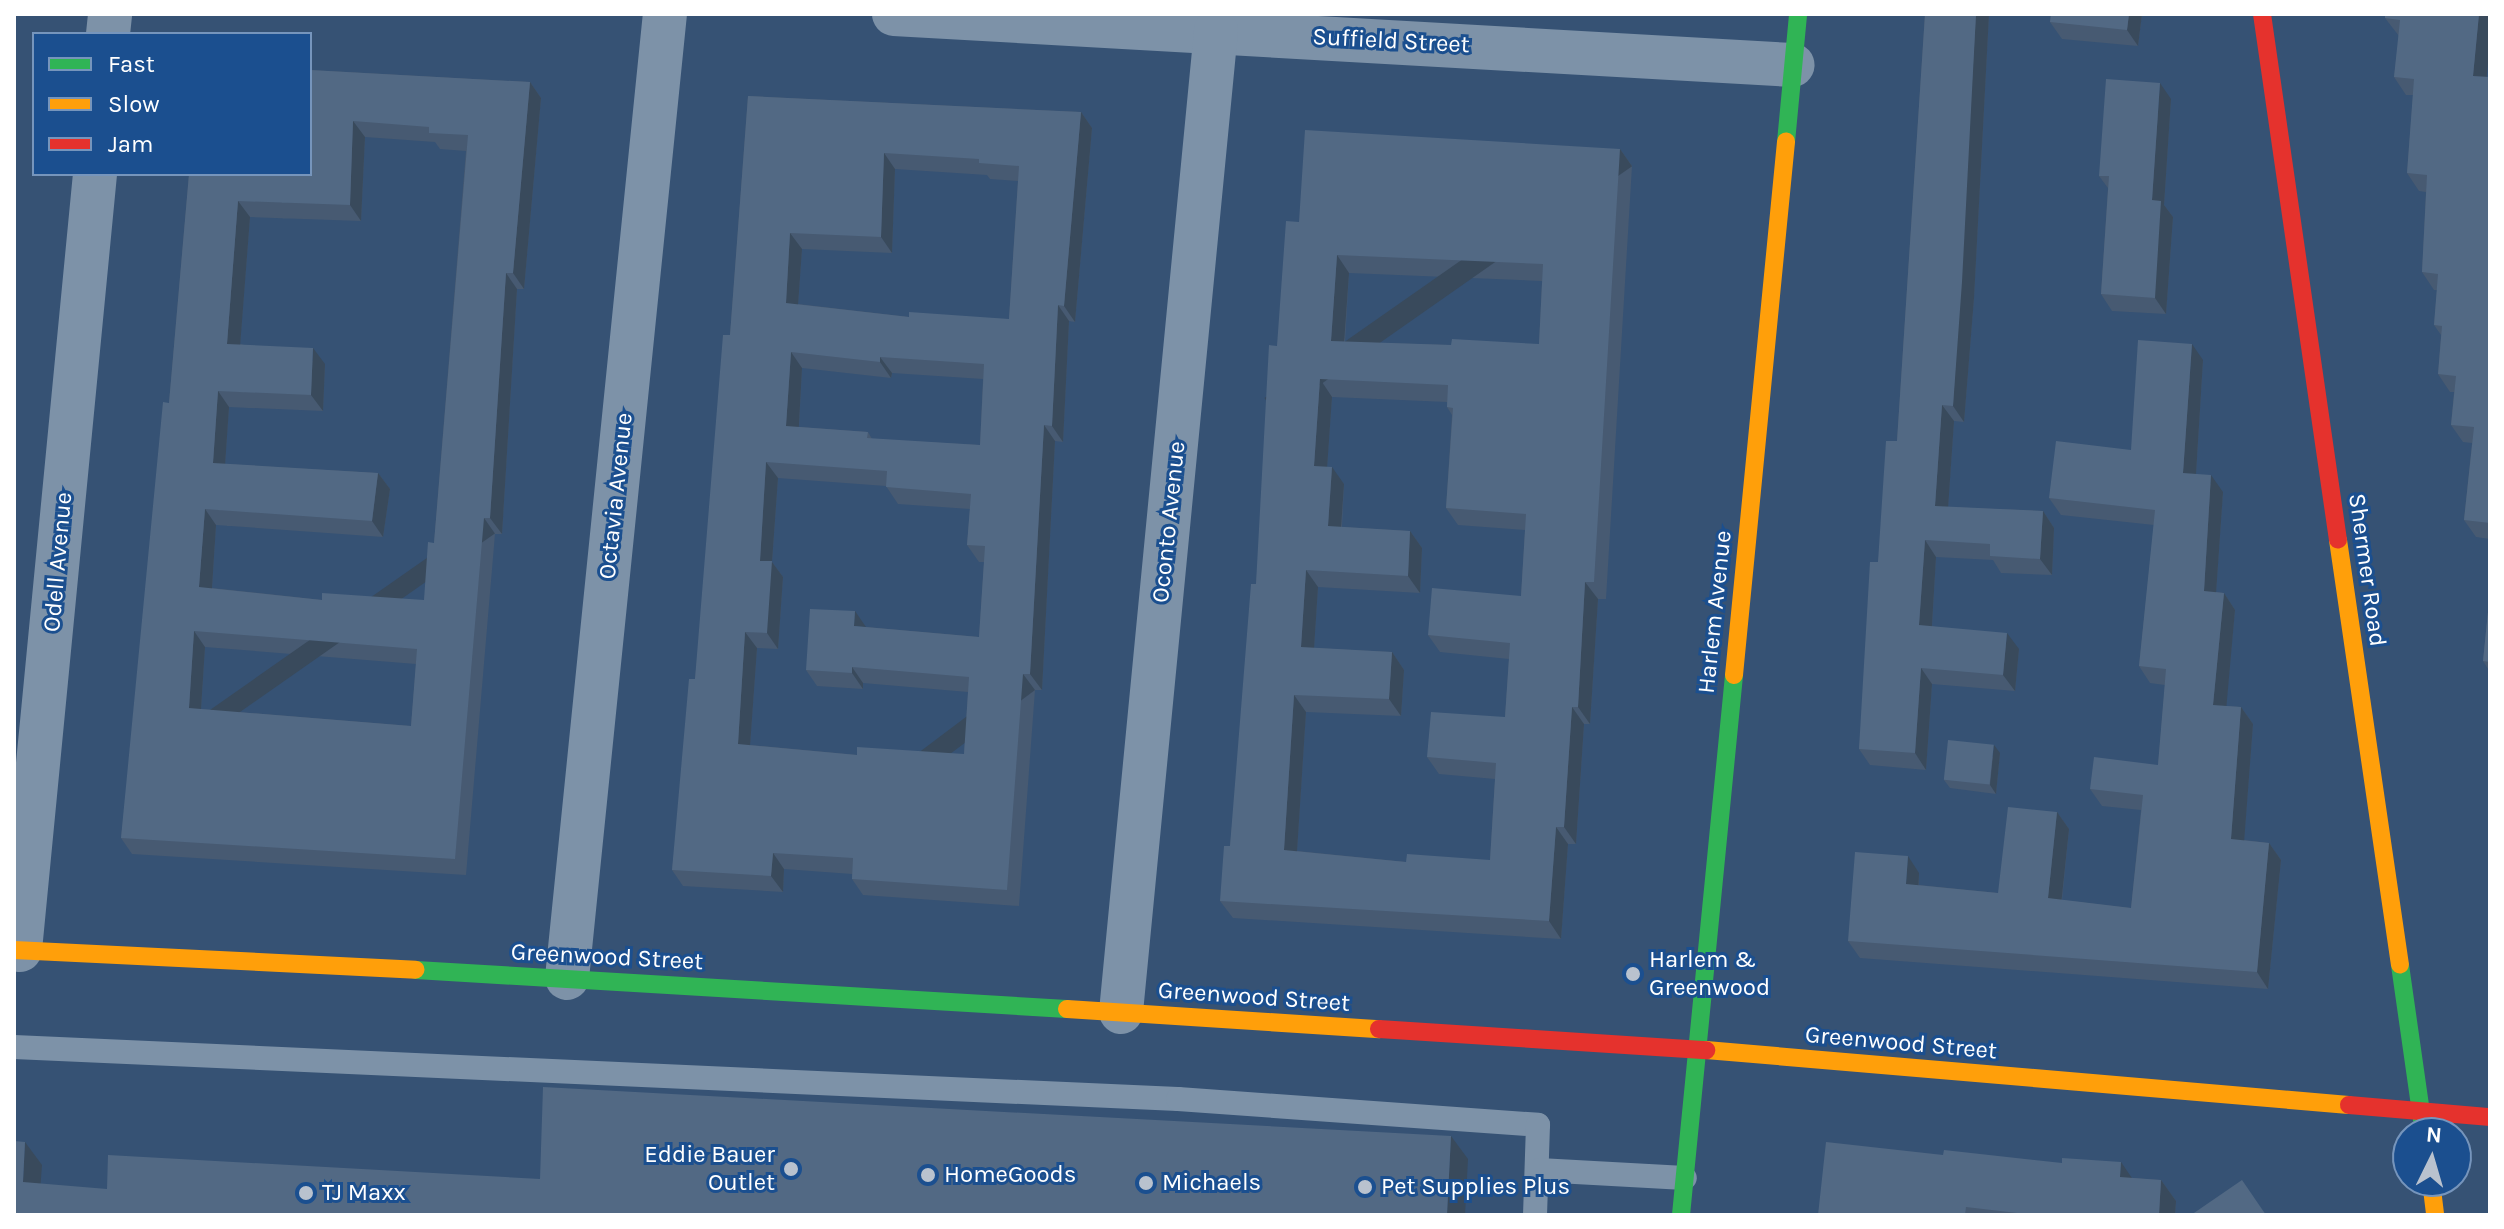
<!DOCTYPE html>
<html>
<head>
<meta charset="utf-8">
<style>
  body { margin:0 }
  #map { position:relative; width:2504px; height:1229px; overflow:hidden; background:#365274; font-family:Karla,sans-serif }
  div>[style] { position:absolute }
  .lane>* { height:24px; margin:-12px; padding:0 12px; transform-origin:12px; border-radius:12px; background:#7d92a8 }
  .street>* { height:44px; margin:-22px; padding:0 22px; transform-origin:22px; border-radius:22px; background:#7d92a8 }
  .fast>* { height:18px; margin:-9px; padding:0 9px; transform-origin:9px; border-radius:9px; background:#30b455 }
  .slow>* { height:18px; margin:-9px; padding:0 9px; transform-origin:9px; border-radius:9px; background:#ff9f0a }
  .jam>* { height:18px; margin:-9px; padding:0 9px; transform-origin:9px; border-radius:9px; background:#e5322d }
  .wall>* { inset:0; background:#475a72 }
  .shaded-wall>* { inset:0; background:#394a5c; transform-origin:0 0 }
  .building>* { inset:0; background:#526984; transform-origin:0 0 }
  .dots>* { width:22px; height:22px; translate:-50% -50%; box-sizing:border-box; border:4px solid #1b4f8f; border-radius:50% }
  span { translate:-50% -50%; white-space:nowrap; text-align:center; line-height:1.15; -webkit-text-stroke:6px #1b4f8f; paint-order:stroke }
  .street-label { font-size:24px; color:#fff }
  .poi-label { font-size:24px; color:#fff }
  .left { translate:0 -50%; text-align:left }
  .right { translate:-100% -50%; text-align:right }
  .frame { position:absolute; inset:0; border:16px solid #fff; pointer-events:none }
  .legend { position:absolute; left:32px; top:32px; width:280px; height:144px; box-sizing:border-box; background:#1b4f8f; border:2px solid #7695bc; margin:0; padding:10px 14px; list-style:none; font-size:24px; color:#fff }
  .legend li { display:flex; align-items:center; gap:16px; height:40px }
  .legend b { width:40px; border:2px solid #7695bc }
  .north { position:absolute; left:2392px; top:1117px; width:80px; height:80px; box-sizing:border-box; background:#1b4f8f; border:2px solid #7695bc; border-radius:50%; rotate:5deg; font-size:22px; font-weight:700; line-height:32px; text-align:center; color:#fff }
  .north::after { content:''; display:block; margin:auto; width:28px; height:36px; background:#b9c2ce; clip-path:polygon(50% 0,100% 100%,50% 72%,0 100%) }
</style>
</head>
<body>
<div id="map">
  <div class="lane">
    <div style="left:14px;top:1047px;width:1165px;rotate:2.56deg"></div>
    <div style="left:1178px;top:1099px;width:361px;rotate:4.1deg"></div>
    <div style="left:1538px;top:1125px;width:90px;rotate:91.9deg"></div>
    <div style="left:1539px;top:1170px;width:146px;rotate:3.1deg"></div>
  </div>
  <div class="street">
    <div style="left:894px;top:14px;width:900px;rotate:3.25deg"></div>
    <div style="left:108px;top:34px;width:20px;rotate:-84deg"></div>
    <div style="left:20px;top:950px;width:780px;rotate:-84.48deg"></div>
    <div style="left:567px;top:978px;width:969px;rotate:-84.2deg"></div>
    <div style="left:1121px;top:1012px;width:986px;rotate:-84.47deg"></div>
  </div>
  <div class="fast">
    <div style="left:1786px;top:142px;width:129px;rotate:-84.6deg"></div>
    <div style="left:2400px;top:965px;width:170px;rotate:81.9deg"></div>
    <div style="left:416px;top:970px;width:652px;rotate:3.43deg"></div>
    <div style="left:1681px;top:1215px;width:543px;rotate:-84.39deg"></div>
  </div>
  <div class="slow">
    <div style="left:2338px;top:540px;width:429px;rotate:81.7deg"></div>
    <div style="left:1734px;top:675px;width:536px;rotate:-84.43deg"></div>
    <div style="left:14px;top:950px;width:402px;rotate:2.8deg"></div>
    <div style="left:1067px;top:1009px;width:313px;rotate:3.7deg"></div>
    <div style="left:1706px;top:1050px;width:645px;rotate:4.89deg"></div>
    <div style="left:2431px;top:1181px;width:34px;rotate:83deg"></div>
  </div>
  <div class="jam">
    <div style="left:2262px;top:14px;width:531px;rotate:81.78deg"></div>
    <div style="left:1379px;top:1029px;width:328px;rotate:3.7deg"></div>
    <div style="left:2349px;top:1105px;width:142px;rotate:4.9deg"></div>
  </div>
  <div class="wall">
    <div style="clip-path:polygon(1925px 14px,1989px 14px,1974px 298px,1964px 422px,1954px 421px,1948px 507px,2043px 511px,2054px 528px,2052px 575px,2001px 573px,1993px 560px,1936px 557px,1932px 626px,2019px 649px,2015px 691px,1932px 684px,1926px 770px,1870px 765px,1859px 749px,1878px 562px,1897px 441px)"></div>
    <div style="clip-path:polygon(2051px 14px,2142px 14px,2138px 46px,2062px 39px,2050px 22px)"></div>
    <div style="clip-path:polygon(2490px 14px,2490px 43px,2486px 77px,2490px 77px,2490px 539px,2476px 537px,2464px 520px,2472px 443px,2463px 442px,2451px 425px,2454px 392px,2450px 392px,2438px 374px,2441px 335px,2434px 325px,2437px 290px,2434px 290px,2422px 272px,2426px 192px,2419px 191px,2407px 173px,2413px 95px,2406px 95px,2394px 77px,2399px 36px,2385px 18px)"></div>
    <div style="clip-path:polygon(evenodd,310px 70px,530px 82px,541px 98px,524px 289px,517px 289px,502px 534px,495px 534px,466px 875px,132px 854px,121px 838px,169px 403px,189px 174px,310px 70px,365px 137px,435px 142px,440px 149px,466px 151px,434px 543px,424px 600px,322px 600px,212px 588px,216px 525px,383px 537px,390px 489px,378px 473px,225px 464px,229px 407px,323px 411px,325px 364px,240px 344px,250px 217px,361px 221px,365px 137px,310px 70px,205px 647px,416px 664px,411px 726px,201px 709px,205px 647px)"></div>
    <div style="clip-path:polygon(evenodd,748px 96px,1081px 112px,1092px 128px,1075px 322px,1069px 321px,1063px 442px,1055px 441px,1042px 690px,1035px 690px,1019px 906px,863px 895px,852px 879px,852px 874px,784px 869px,783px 892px,683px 886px,672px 870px,695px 679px,730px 335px,748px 96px,895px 169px,987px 175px,990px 179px,1018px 181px,1009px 319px,909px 317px,798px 304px,802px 249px,892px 253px,895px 169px,748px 96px,802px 368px,891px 378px,892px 373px,983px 379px,980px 445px,872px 439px,868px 432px,799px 427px,802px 368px,748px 96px,778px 478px,886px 486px,898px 504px,970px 509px,967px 545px,979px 562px,984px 562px,979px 637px,866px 627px,806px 670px,817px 686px,863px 689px,863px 683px,968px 692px,964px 754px,857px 755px,750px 745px,757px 648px,778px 649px,783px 577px,772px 562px,778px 478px)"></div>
    <div style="clip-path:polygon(2171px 99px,2164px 205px,2173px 217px,2166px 314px,2112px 311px,2101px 294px,2108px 188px,2099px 176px)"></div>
    <div style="clip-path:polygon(evenodd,1620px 149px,1632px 166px,1606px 599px,1598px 599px,1590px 724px,1584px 724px,1576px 844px,1568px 844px,1561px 939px,1233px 918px,1220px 901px,1230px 846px,1256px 584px,1277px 346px,1299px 222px,1620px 149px,1349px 273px,1542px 281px,1539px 344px,1451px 345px,1345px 342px,1349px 273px,1620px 149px,1332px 397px,1447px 402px,1447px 407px,1452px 415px,1446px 508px,1458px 525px,1525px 530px,1521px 596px,1428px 635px,1440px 652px,1509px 659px,1505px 717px,1427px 757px,1439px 774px,1495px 779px,1490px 860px,1406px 862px,1297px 851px,1306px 712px,1401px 716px,1404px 670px,1392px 652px,1314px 648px,1318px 587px,1420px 593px,1422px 548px,1410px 531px,1342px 527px,1344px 484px,1327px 467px,1332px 397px)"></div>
    <div style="clip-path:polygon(2203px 360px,2196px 474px,2223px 492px,2216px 592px,2224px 593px,2235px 610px,2226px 706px,2241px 707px,2253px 724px,2244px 840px,2269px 843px,2281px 860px,2268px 989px,1860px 958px,1848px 941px,1919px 873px,1919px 885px,1998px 893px,2057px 812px,2069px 829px,2062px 900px,2131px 908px,2141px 810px,2102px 806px,2090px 789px,2158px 765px,2165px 685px,2150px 683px,2139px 666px,2154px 525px,2061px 515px,2049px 498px,2131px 450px)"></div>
    <div style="clip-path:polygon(2490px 592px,2490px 672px,2483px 661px)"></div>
    <div style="clip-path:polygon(2000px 753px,1996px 794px,1950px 788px,1944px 780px)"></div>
    <div style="clip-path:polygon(2132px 1178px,2161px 1180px,2176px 1201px,2175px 1215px,1818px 1215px)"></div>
  </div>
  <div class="shaded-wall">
    <div style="clip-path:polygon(1976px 14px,1989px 14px,1974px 298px,1964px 422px,1953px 406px)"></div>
    <div style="clip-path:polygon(2129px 14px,2142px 14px,2138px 46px,2127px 30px)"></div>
    <div style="clip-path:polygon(2479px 14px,2490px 14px,2490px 43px,2485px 93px,2473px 76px)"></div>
    <div style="clip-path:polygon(530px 82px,541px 98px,524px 289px,513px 273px)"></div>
    <div style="clip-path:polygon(2160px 83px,2171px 99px,2164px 205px,2173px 217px,2166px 314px,2155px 298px,2152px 200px)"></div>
    <div style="clip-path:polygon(1081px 112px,1092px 128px,1075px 322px,1064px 306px)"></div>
    <div style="clip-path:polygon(353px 121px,365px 137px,361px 221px,350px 205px)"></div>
    <div style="left:1620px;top:149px;width:21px;height:434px;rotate:55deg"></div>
    <div style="clip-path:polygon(884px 153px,895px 169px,892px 253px,881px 237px)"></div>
    <div style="clip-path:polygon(238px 201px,250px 217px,239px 360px,227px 344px)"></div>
    <div style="clip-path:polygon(790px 233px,802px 249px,797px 319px,786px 303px)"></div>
    <div style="clip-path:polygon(1337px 255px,1349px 273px,1343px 358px,1331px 341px)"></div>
    <div style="clip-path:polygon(506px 273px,517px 289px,502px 534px,490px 518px)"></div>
    <div style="clip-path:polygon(1058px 305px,1069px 321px,1063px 442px,1052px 426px)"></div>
    <div style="clip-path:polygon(2192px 344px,2203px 360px,2195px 490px,2183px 473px)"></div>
    <div style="clip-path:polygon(313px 348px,325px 364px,323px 411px,311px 395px)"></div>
    <div style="clip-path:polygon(791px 352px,802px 368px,798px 442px,786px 426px)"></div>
    <div style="clip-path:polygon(880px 357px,892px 373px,891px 378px,880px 362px)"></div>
    <div style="clip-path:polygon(1320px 379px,1332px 397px,1326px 483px,1314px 466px)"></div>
    <div style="clip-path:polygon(218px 391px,229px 407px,224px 480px,213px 463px)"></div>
    <div style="clip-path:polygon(1942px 405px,1954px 421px,1947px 523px,1935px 506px)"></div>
    <div style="clip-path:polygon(1044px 425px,1055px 441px,1042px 690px,1030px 674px)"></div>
    <div style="clip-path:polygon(766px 462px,778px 478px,772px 562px,783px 577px,778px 649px,767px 633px,760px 561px)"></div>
    <div style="clip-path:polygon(1332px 467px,1344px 484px,1340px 543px,1328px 526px)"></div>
    <div style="clip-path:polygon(378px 473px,390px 489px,383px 537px,372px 521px)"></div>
    <div style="clip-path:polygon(2211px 475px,2223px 492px,2215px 608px,2204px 591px)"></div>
    <div style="clip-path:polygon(205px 509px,216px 525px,211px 603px,199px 587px)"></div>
    <div style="clip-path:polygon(2043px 511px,2054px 528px,2052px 575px,2040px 559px)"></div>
    <div style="left:484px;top:518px;width:19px;height:342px;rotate:55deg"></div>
    <div style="clip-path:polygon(1410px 531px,1422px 548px,1420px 593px,1408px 576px)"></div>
    <div style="clip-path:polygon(1925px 540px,1936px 557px,1931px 641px,1919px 625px)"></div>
    <div style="clip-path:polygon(1306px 570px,1318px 587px,1313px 664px,1301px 647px)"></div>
    <div style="clip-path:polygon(1585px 582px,1598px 599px,1590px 724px,1578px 707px)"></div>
    <div style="clip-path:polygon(2224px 593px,2235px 610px,2225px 722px,2213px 705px)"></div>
    <div style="clip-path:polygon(855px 611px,866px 627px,854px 626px)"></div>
    <div style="clip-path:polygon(194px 631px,205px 647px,200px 724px,189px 708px)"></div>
    <div style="clip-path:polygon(745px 632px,757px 648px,749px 760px,738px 744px)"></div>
    <div style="clip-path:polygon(2007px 633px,2019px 649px,2015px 691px,2003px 675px)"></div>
    <div style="clip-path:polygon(1392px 652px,1404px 670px,1401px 716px,1389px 699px)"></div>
    <div style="clip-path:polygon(852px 667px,863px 683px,863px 689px,852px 673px)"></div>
    <div style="clip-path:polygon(1921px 668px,1932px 684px,1926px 770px,1915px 753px)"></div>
    <div style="left:1023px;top:674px;width:20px;height:217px;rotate:53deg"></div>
    <div style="clip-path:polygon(1294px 695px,1306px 712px,1296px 867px,1284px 850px)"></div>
    <div style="clip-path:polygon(1572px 707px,1584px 724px,1576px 844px,1564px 827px)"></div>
    <div style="clip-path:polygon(2241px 707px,2253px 724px,2243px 856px,2231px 839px)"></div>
    <div style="clip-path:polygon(1994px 745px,2000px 753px,1996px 794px,1990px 785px)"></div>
    <div style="clip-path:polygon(2057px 812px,2069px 829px,2060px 915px,2048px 898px)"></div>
    <div style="clip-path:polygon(1556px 827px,1568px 844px,1561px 939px,1549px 921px)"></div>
    <div style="clip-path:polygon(2269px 843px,2281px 860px,2268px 989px,2257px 972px)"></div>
    <div style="clip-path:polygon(773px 853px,784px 869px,783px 892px,771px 876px)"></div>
    <div style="clip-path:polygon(1908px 856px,1919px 873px,1918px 900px,1906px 884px)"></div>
    <div style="clip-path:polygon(1451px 1136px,1468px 1159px,1465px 1215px,1447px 1215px)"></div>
    <div style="clip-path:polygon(25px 1142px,42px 1165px,39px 1205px,23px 1182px)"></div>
    <div style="clip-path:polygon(2121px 1162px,2136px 1184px,2120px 1177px)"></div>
    <div style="clip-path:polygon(2161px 1180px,2176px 1201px,2175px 1215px,2159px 1215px)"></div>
  </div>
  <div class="building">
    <div style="clip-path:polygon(1925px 14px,1976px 14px,1962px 282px,1953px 406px,1942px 405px,1935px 506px,2043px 511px,2040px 559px,1990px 556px,1990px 544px,1925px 540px,1919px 625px,2007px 633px,2003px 675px,1921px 668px,1915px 753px,1859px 749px,1870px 562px,1878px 562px,1886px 441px,1897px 441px)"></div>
    <div style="clip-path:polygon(2051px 14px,2129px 14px,2127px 30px,2050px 22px)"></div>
    <div style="clip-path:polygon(2385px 14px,2479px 14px,2473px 76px,2490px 77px,2490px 523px,2464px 520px,2474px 427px,2451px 425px,2456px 376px,2438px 374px,2442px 326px,2434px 325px,2438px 274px,2422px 272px,2427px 175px,2407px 173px,2414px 79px,2394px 77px,2400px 20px,2385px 18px)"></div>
    <div style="clip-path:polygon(evenodd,310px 70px,530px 82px,513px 273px,506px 273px,490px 518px,484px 518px,455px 859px,121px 838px,163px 402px,169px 403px,189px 174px,310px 174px,310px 70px,353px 121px,429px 127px,429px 133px,468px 135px,434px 543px,428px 542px,424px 600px,322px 593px,322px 600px,199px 587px,205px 509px,372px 521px,378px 473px,213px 463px,218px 391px,311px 395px,313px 348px,227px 344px,238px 201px,350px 205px,353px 121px,310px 70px,194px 631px,417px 649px,411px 726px,189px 708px,194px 631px)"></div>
    <div style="clip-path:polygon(2106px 79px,2160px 83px,2152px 200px,2161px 201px,2155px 298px,2101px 294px,2109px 176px,2099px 176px)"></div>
    <div style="clip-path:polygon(evenodd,748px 96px,1081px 112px,1064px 306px,1058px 305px,1052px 426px,1044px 425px,1030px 674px,1023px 674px,1007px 890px,852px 879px,853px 858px,773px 853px,771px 876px,672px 870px,689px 679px,695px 679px,723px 335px,730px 335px,748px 96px,884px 153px,979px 159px,979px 163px,1019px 166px,1009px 319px,909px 312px,909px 317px,786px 303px,790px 233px,881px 237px,884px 153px,748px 96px,791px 352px,880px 362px,880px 357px,984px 364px,980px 445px,867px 438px,868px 432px,786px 426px,791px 352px,748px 96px,766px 462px,887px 471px,886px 487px,971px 494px,967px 545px,985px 546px,979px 637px,854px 626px,855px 611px,810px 609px,806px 670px,852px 673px,852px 667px,969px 677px,964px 754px,857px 747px,857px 755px,738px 744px,745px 632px,767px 633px,772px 561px,760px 561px,766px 462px)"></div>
    <div style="clip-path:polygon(evenodd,1305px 130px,1620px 149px,1594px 582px,1585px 582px,1578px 707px,1572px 707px,1564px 827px,1556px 827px,1549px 921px,1220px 901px,1224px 846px,1230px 846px,1251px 584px,1256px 584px,1269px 345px,1277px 346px,1286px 221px,1299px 222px,1305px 130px,1337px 255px,1543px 264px,1539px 344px,1452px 339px,1451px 345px,1331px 341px,1337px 255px,1305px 130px,1320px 379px,1448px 385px,1447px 407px,1453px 408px,1446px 508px,1526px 514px,1521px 596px,1432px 588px,1428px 635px,1510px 643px,1505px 717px,1431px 712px,1427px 757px,1496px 763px,1490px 860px,1407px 854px,1406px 862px,1284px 850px,1294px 695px,1389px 699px,1392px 652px,1301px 647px,1306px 570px,1408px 576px,1410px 531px,1328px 526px,1332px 467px,1314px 466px,1320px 379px)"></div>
    <div style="clip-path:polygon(2138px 340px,2192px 344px,2183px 473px,2211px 475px,2204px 591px,2224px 593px,2213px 705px,2241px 707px,2231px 839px,2269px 843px,2257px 972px,1848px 941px,1855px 852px,1908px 856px,1906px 884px,1998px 893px,2008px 807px,2057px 812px,2048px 898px,2131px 908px,2143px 795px,2090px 789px,2094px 757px,2158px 765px,2166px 669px,2139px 666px,2155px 510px,2049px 498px,2056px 441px,2131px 450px)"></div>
    <div style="clip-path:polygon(2490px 592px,2490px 662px,2483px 661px)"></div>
    <div style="left:1948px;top:740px;width:46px;height:40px;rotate:6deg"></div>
    <div style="clip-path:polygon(543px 1087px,1451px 1136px,1447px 1215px,14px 1215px,14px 1141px,25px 1142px,23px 1182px,107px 1189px,108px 1155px,540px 1179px)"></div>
    <div style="clip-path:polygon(1826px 1142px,1943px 1155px,1944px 1150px,2062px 1163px,2062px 1158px,2121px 1162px,2120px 1177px,2161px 1180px,2159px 1215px,2034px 1215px,1966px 1207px,1965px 1215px,1818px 1215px)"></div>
    <div style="clip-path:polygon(2242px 1180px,2266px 1215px,2191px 1215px)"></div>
  </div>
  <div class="dots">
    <div style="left:1633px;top:974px;background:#b9c2ce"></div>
    <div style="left:791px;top:1169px;background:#b9c2ce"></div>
    <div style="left:928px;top:1175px;background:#b9c2ce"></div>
    <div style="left:1146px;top:1183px;background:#b9c2ce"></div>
    <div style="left:1365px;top:1187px;background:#b9c2ce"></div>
    <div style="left:306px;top:1193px;background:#b9c2ce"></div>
  </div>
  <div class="street-label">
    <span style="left:1391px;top:41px;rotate:3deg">Suffield Street</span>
    <span style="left:616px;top:496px;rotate:-84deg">Octavia Avenue</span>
    <span style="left:1169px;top:522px;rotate:-84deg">Oconto Avenue</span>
    <span style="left:58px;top:562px;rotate:-85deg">Odell Avenue</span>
    <span style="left:2367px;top:570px;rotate:82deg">Shermer Road</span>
    <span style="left:1715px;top:612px;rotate:-84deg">Harlem Avenue</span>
    <span style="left:607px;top:957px;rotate:3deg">Greenwood Street</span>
    <span style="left:1254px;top:997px;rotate:4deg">Greenwood Street</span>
    <span style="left:1901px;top:1043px;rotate:5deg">Greenwood Street</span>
  </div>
  <div class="poi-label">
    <span class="left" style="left:1649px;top:974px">Harlem &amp;<br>Greenwood</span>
    <span class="right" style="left:775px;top:1169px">Eddie Bauer<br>Outlet</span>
    <span class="left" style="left:944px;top:1175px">HomeGoods</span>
    <span class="left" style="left:1162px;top:1183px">Michaels</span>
    <span class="left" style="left:1381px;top:1187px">Pet Supplies Plus</span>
    <span class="left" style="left:322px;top:1193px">TJ Maxx</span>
  </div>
  <div class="frame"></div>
  <ul class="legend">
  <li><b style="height:10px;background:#30b455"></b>Fast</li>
  <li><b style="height:10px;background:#ff9f0a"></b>Slow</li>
  <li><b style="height:10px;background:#e5322d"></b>Jam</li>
  </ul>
  <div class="north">N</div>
</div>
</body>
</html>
